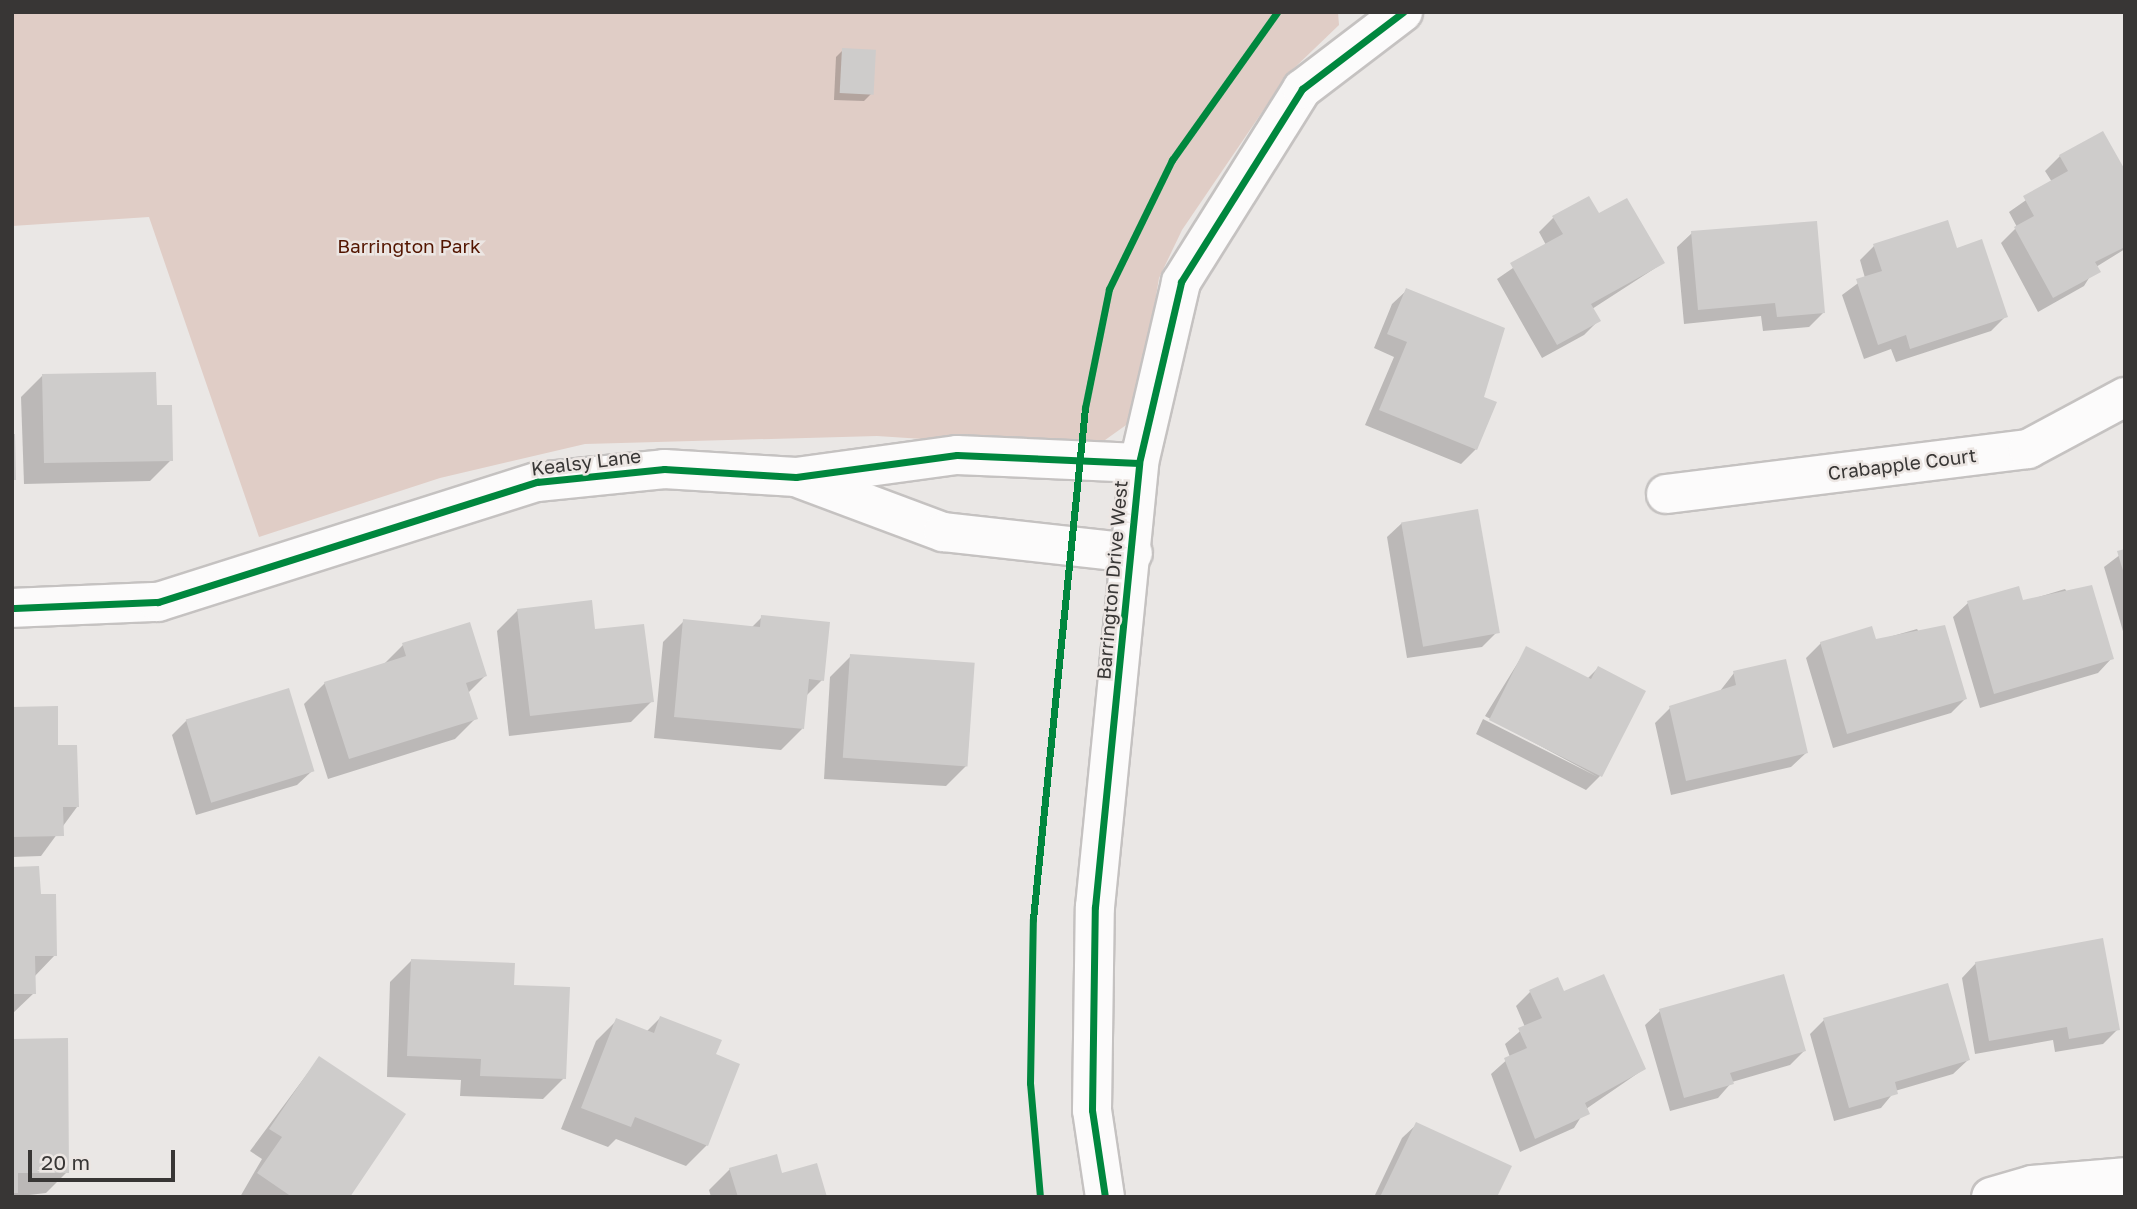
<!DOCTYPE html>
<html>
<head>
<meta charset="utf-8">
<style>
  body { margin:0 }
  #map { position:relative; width:2137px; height:1209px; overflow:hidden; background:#eae7e5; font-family:"Golos Text",sans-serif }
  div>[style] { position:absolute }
  .green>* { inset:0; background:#e0cdc6 }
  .shadow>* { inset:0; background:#0003 }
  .building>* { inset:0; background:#cecccb; transform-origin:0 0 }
  .roads { filter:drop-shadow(2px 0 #c5c2c1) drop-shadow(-2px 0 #c5c2c1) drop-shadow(0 2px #c5c2c1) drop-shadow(0 -2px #c5c2c1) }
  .minor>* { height:38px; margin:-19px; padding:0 19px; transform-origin:19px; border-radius:19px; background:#fcfbfb }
  .cycleway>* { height:7px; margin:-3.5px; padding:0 3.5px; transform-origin:3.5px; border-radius:3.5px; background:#00873e }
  span { translate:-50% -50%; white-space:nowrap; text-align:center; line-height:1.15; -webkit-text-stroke:5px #ece6e3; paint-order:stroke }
  .park-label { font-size:19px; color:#531500 }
  .street-label { font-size:19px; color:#383635 }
  .frame { position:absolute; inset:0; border:14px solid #383635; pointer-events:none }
  .scale { position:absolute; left:28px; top:1150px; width:147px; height:32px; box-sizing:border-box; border:4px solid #383635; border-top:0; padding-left:9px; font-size:21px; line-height:24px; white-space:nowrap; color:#383635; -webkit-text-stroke:5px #ece6e3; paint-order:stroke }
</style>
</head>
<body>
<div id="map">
  <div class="green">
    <div style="clip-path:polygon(12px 12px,1338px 12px,1339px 25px,1288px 74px,1182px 230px,1159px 278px,1136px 418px,1091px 450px,877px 436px,585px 444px,440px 478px,259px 537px,149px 217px,12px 226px)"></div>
  </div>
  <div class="shadow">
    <div style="clip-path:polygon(843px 50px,871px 94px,864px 101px,834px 100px,836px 57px)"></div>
    <div style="clip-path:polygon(2060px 156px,2125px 174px,2125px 249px,2096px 267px,2084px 286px,2038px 312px,2001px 243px,2017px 227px,2009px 212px,2052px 182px,2045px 171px)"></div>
    <div style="clip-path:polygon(1599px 215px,1663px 263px,1592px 309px,1599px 320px,1584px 335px,1542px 358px,1497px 279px,1546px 245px,1539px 232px,1553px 218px)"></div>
    <div style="clip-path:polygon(1692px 233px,1823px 313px,1809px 327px,1763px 331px,1761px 316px,1684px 324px,1677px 247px)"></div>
    <div style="clip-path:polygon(1874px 246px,2006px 316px,1991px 331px,1896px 362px,1891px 349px,1864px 359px,1842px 295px,1865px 278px,1860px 260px)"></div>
    <div style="clip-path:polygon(1407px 290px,1482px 398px,1476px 449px,1461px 464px,1365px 425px,1394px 357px,1374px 348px,1392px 304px)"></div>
    <div style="clip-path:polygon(42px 376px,156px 407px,171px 460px,150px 481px,24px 484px,21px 397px)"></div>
    <div style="clip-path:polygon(1402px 523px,1497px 632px,1482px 647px,1407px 658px,1387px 537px)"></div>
    <div style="clip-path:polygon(2125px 551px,2125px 638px,2104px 567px)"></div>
    <div style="clip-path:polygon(2018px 588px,2022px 602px,2065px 589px,2112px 658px,2098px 673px,1980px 708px,1953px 617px,1968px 603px)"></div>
    <div style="clip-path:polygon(518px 610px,594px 631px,652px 701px,631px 722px,509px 736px,497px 631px)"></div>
    <div style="clip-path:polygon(762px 617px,822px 680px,805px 697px,802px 729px,781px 750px,654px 738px,663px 642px,684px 621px,751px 628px)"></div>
    <div style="clip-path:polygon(1917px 629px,1965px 699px,1951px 713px,1833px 748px,1806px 658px,1821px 643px,1875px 641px)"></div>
    <div style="clip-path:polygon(403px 645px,485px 676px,468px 693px,476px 718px,455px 739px,328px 779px,304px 704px,325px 683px,383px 665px)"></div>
    <div style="clip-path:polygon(1527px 648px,1587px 679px,1598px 668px,1600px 776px,1586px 790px,1476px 734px,1483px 719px,1598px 777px,1485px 716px)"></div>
    <div style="clip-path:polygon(851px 656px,967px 765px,946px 786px,824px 779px,830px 677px)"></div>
    <div style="clip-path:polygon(1734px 673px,1806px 753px,1791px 767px,1671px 795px,1655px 723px,1670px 708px,1720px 691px)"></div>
    <div style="clip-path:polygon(12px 708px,57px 747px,77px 807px,41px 856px,12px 857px)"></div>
    <div style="clip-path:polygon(187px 720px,312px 771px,297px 785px,196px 815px,172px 735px)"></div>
    <div style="clip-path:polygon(12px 869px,39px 896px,55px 955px,34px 977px,34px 993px,12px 1014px)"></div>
    <div style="clip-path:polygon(411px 961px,512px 986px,564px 1078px,543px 1099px,460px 1096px,461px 1080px,387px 1077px,390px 982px)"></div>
    <div style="clip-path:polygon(1976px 963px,2118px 1029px,2103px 1044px,2055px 1052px,2053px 1040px,1975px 1054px,1962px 978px)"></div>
    <div style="clip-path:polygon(1530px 992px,1564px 994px,1644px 1069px,1586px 1109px,1574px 1128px,1520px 1152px,1491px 1074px,1510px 1057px,1505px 1044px,1525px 1027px,1516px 1006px)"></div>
    <div style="clip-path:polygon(1660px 1011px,1804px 1051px,1790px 1065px,1732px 1082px,1718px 1098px,1670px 1111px,1645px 1025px)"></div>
    <div style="clip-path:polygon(660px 1018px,713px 1055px,707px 1145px,686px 1166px,616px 1139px,608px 1147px,561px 1129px,596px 1041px,617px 1020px,646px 1032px)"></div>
    <div style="clip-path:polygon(1824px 1020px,1968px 1060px,1953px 1074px,1895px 1091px,1881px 1108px,1834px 1121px,1810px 1034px)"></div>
    <div style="clip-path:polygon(12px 1040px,67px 1172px,46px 1193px,12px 1197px)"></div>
    <div style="clip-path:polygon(319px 1058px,348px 1197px,240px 1197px,262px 1159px,250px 1151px)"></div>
    <div style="clip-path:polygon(1417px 1124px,1495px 1197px,1374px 1197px,1402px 1138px)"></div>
    <div style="clip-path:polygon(730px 1169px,781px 1175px,825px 1197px,711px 1197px,709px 1190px)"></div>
  </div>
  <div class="building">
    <div style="left:842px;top:48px;width:34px;height:45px;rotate:3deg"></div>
    <div style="clip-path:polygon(2103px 131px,2125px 170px,2125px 247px,2095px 262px,2101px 272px,2053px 298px,2014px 227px,2034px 216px,2023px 196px,2068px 171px,2059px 155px)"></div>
    <div style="clip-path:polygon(1589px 196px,1599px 213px,1627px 198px,1665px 263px,1591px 304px,1601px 321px,1557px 345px,1510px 263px,1563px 234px,1552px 216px)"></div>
    <div style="clip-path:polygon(1948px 220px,1957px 248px,1982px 239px,2008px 317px,1910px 349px,1906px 335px,1878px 345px,1856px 279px,1882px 271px,1873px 244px)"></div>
    <div style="clip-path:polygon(1817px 221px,1825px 313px,1777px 317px,1775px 303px,1698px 310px,1691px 231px)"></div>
    <div style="clip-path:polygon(1406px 288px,1505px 328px,1484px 397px,1497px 402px,1477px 450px,1379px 410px,1407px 342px,1387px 334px)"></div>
    <div style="clip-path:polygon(156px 372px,157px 405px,172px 405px,173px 461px,44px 463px,42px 374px)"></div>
    <div style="clip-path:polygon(12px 434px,15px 434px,16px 480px,12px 480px)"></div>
    <div style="left:1478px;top:509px;width:126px;height:78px;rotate:80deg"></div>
    <div style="clip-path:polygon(2125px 549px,2125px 574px,2124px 574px,2117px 551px)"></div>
    <div style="clip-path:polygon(2092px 585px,2114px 659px,1994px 694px,1967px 601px,2019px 586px,2023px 600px)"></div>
    <div style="clip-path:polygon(592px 600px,595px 629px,644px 624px,654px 702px,530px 716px,517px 609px)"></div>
    <div style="clip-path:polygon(761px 615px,830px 622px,824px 681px,809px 679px,804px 729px,674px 717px,683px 619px,760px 627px)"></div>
    <div style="clip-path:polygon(470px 622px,487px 676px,466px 683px,478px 719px,349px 759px,324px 682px,406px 656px,402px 643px)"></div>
    <div style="clip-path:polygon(1945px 625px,1967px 699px,1847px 734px,1820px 642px,1872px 626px,1876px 639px)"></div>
    <div style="clip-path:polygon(1526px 646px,1591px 679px,1598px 666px,1646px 691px,1602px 777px,1489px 720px)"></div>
    <div style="left:850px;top:654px;width:125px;height:104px;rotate:4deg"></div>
    <div style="clip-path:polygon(1786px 659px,1808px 753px,1686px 781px,1669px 706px,1736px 685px,1733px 671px)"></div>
    <div style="left:289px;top:688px;width:87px;height:108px;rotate:73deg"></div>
    <div style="clip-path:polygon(58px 706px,58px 745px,77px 745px,79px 807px,63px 807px,64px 836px,12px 837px,12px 707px)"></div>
    <div style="clip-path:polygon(39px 866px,41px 894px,56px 894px,57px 956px,35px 956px,36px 994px,12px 994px,12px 867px)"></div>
    <div style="clip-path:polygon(2103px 938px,2120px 1030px,2069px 1039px,2067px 1027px,1989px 1041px,1975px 962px)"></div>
    <div style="clip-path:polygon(411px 959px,515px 963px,514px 985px,570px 987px,566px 1079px,480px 1076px,481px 1059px,407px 1056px)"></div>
    <div style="clip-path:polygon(1604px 974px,1646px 1069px,1585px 1103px,1590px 1114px,1535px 1139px,1504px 1058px,1527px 1048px,1518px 1028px,1542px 1018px,1529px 990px,1558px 977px,1564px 991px)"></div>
    <div style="clip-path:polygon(1784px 974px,1806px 1051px,1730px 1073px,1734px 1084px,1684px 1098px,1659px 1009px)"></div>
    <div style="clip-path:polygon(1948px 983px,1970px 1060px,1895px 1082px,1898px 1094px,1849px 1108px,1823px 1018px)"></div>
    <div style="clip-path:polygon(660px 1016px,722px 1040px,716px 1054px,740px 1064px,708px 1146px,635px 1117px,631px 1127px,581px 1108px,616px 1018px,654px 1033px)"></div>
    <div style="clip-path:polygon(68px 1038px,69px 1173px,18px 1173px,18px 1193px,12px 1193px,12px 1039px)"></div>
    <div style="clip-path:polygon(319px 1056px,406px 1114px,350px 1197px,292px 1197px,257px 1173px,282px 1137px,269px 1129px)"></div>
    <div style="clip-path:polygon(1416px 1122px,1512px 1166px,1497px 1197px,1380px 1197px)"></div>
    <div style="clip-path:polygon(777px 1154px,782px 1173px,817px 1163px,827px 1197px,738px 1197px,729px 1168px)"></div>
  </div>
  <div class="roads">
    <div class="minor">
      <div style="left:801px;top:479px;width:152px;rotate:20.5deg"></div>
      <div style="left:943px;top:532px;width:191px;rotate:6.3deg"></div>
      <div style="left:1666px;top:494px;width:365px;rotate:-7.1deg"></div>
      <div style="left:2028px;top:449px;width:110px;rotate:-28.2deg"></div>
      <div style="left:12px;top:608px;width:146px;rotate:-2.4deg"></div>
      <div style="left:158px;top:602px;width:398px;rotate:-17.6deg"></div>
      <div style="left:537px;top:482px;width:128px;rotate:-5.8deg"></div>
      <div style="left:664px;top:469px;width:132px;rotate:3.5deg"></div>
      <div style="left:796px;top:477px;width:162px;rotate:-7.8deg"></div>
      <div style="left:957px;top:455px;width:182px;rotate:2.5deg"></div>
      <div style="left:1105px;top:1197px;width:88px;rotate:-98.5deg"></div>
      <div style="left:1092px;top:1110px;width:203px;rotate:-89.2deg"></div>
      <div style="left:1095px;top:907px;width:446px;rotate:-84.3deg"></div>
      <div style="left:1139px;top:463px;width:186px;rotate:-76.9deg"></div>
      <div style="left:1181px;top:282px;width:228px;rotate:-57.9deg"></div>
      <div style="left:1302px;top:89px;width:127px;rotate:-37.3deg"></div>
      <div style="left:1991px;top:1197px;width:43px;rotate:-16.3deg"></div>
      <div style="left:2032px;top:1185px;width:93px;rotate:-4.9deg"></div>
    </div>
  </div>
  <div class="cycleway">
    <div style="left:12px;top:608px;width:146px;rotate:-2.4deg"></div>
    <div style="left:158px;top:602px;width:398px;rotate:-17.6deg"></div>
    <div style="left:537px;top:482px;width:128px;rotate:-5.8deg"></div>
    <div style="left:664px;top:469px;width:132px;rotate:3.5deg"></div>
    <div style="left:796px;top:477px;width:162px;rotate:-7.8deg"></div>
    <div style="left:957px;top:455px;width:182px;rotate:2.5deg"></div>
    <div style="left:1040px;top:1197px;width:114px;rotate:-95deg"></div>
    <div style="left:1030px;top:1083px;width:164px;rotate:-89deg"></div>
    <div style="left:1033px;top:919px;width:514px;rotate:-84.19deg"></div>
    <div style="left:1085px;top:408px;width:121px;rotate:-78.6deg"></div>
    <div style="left:1109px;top:289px;width:144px;rotate:-64deg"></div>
    <div style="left:1172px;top:160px;width:181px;rotate:-54.6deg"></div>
    <div style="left:1105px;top:1197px;width:88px;rotate:-98.5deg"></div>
    <div style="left:1092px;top:1110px;width:203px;rotate:-89.2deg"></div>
    <div style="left:1095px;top:907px;width:446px;rotate:-84.3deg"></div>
    <div style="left:1139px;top:463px;width:186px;rotate:-76.9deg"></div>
    <div style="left:1181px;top:282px;width:228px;rotate:-57.9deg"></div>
    <div style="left:1302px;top:89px;width:127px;rotate:-37.3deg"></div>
  </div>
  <div class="park-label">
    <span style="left:409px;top:246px">Barrington Park</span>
  </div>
  <div class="street-label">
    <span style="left:586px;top:462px;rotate:-7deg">Kealsy Lane</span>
    <span style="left:1902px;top:464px;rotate:-7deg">Crabapple Court</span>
    <span style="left:1112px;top:580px;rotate:-85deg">Barrington Drive West</span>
  </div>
  <div class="frame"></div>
  <div class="scale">20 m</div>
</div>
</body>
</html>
